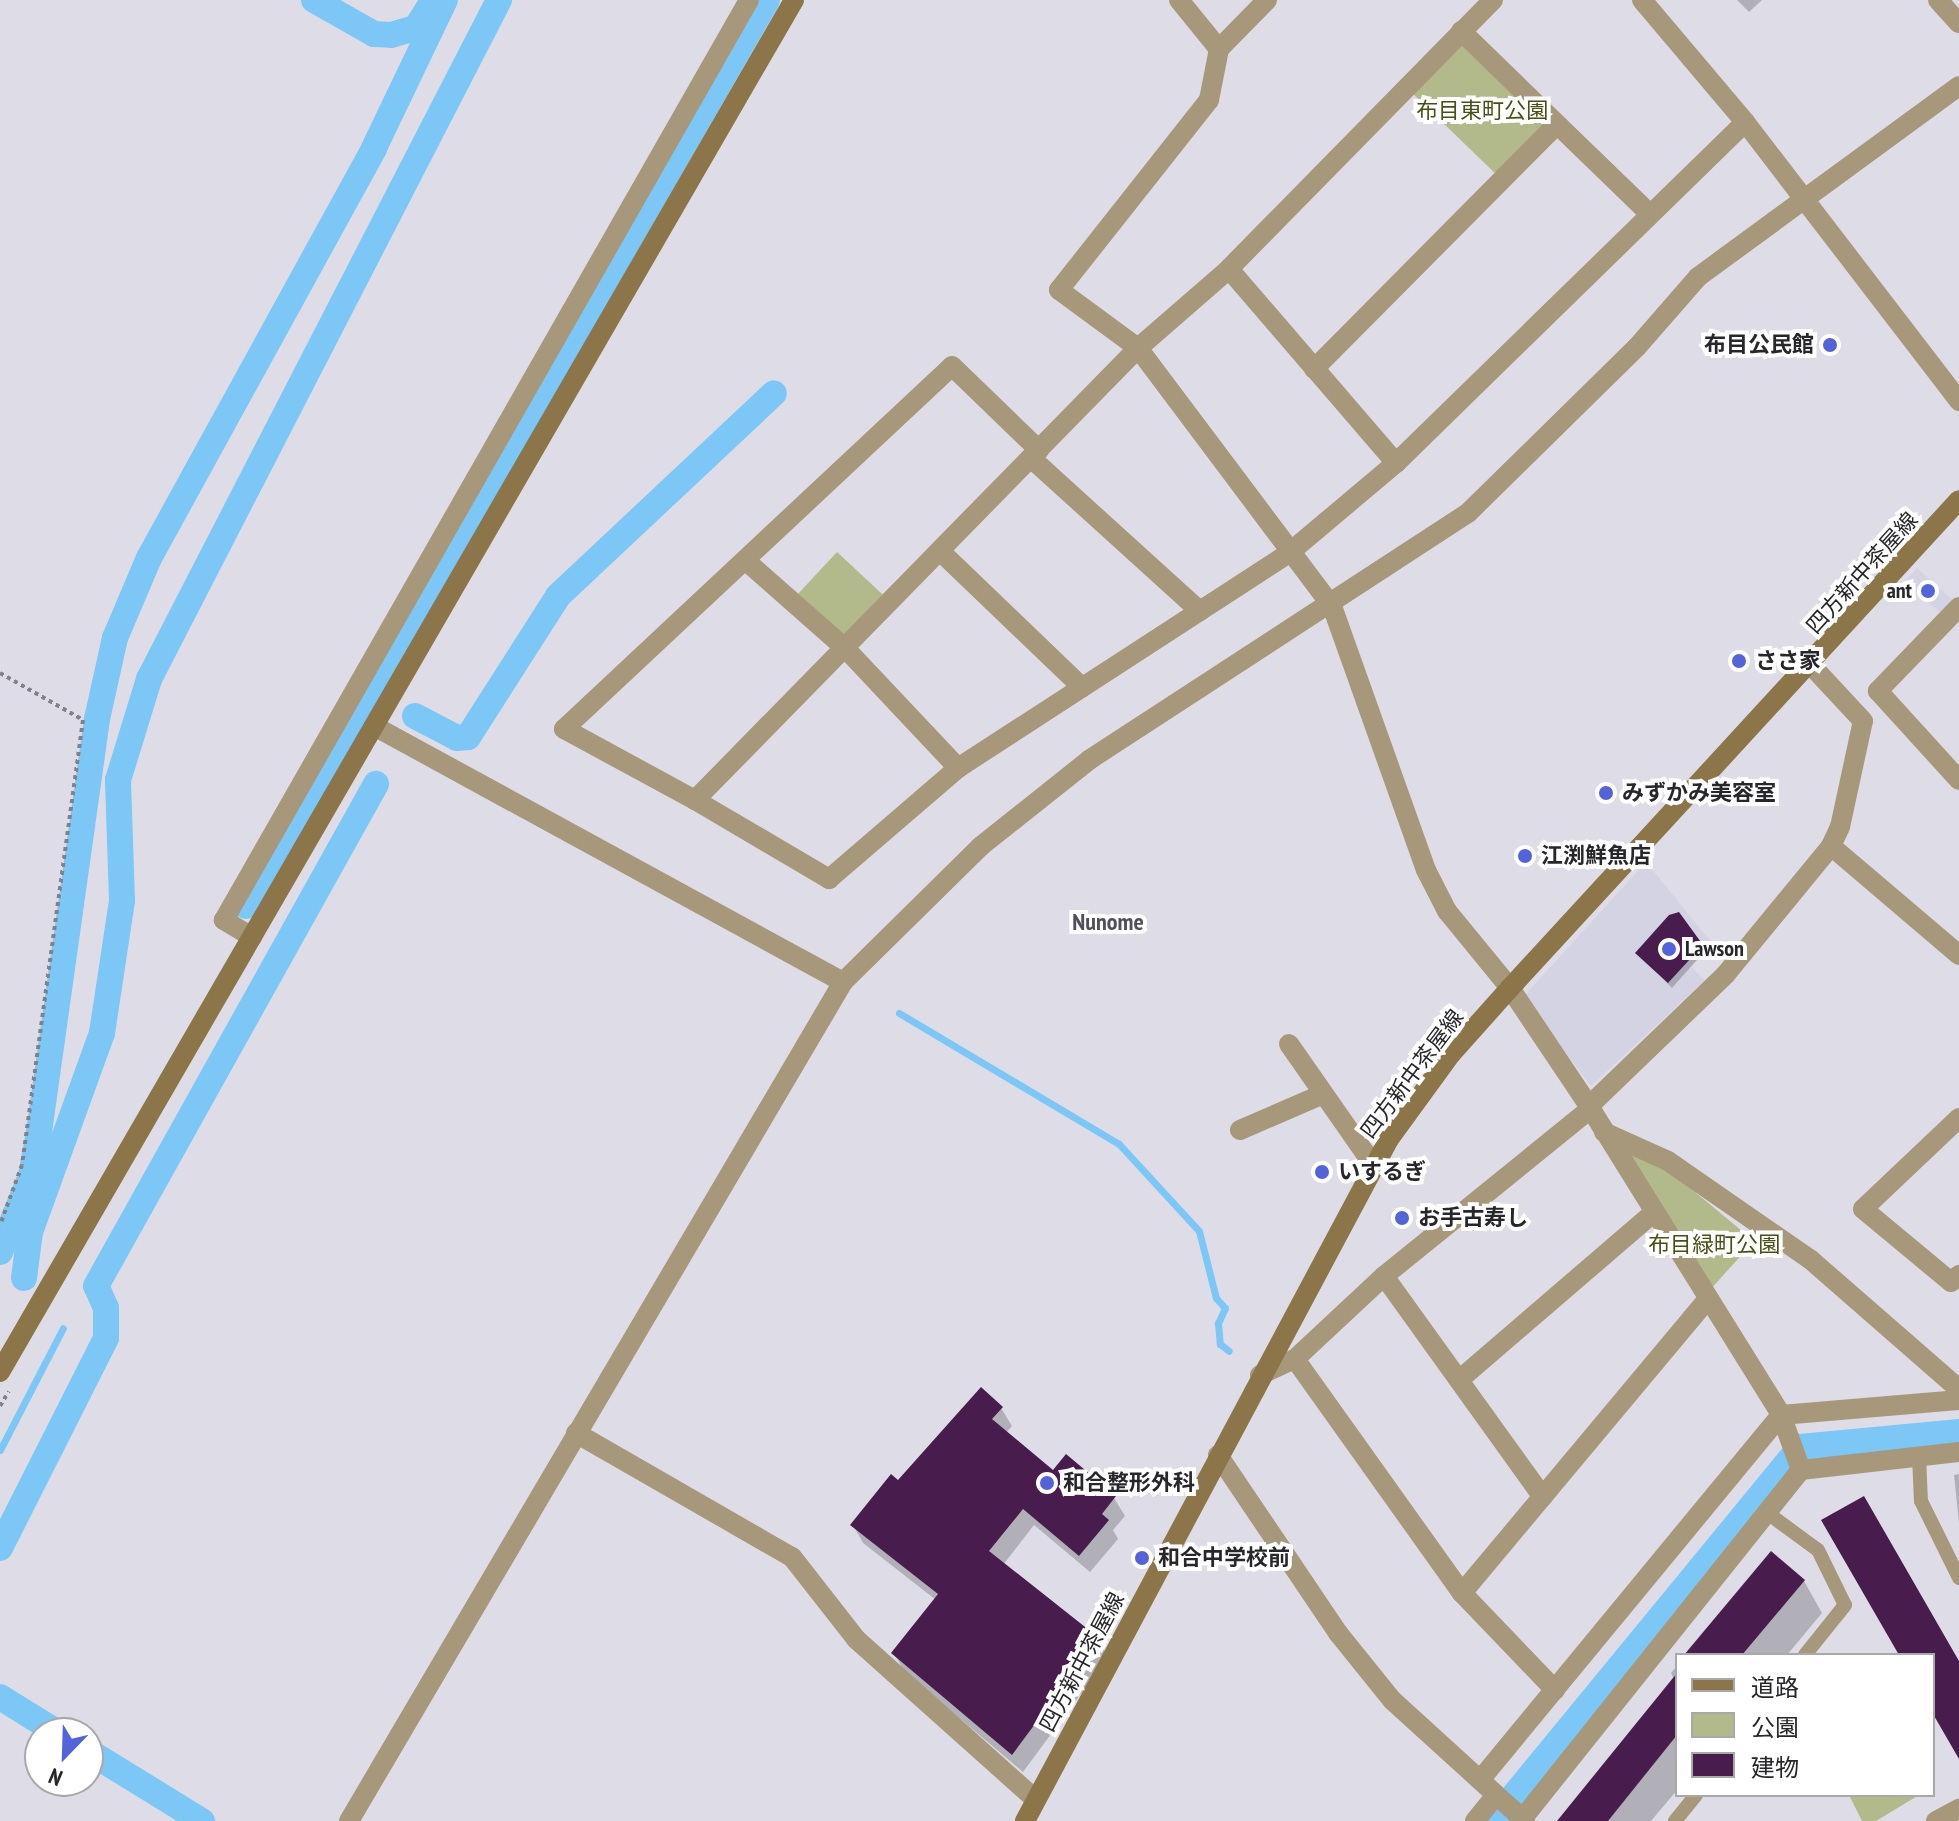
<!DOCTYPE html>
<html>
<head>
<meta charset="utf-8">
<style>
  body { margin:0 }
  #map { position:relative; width:1959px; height:1821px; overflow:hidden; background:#dedde7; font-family:"PT Sans Narrow","Noto Sans JP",sans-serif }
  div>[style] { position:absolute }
  .built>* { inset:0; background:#d4d3e4; transform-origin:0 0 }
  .green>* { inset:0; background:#b2b98b; transform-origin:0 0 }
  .shadow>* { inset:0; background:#0003 }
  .stream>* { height:7px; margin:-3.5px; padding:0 3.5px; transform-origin:3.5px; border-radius:3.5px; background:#7dc7f6 }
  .canal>* { height:26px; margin:-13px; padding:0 13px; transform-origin:13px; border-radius:13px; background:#7dc7f6 }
  .building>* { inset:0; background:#491c4e }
  .path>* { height:4px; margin-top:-2px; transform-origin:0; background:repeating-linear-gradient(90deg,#828188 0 4px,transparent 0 8px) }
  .lane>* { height:14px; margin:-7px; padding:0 7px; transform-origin:7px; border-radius:7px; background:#a7987b }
  .street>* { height:20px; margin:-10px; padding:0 10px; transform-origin:10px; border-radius:10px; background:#a7987b }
  .secondary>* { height:20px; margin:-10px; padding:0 10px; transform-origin:10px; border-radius:10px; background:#8c7649 }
  .dots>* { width:22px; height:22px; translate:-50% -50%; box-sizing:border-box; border:4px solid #fff; border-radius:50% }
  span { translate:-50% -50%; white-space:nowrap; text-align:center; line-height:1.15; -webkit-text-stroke:8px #fff; paint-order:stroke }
  .park-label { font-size:22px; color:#494f17 }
  .poi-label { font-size:22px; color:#27272b; font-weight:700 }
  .right { translate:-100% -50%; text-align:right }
  .left { translate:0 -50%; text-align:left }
  .street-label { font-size:22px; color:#27272b }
  .neighbourhood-label { font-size:24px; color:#515059; font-weight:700 }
  .legend { position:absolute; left:1675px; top:1653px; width:260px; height:144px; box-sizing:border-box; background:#fff; border:2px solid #a9a9aa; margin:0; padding:10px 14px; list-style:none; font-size:24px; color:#27272b }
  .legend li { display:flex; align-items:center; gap:16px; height:40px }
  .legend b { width:40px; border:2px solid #a9a9aa }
  .north { position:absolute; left:24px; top:1717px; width:80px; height:80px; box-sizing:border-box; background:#fff; border:2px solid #a9a9aa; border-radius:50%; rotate:203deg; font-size:22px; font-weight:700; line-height:32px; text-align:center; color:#27272b }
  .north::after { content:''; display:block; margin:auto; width:28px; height:36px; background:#5363d9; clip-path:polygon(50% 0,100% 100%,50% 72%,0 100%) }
</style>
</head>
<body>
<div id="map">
  <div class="built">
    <div style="left:1917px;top:568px;width:47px;height:18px;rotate:42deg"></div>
    <div style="clip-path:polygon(1646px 862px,1712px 943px,1691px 967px,1705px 980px,1591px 1086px,1523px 997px)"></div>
  </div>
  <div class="green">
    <div style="left:1461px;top:43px;width:116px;height:70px;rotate:44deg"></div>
    <div style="left:837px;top:552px;width:65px;height:57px;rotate:43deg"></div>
    <div style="clip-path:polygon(1620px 1146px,1665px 1167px,1754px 1241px,1710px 1290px)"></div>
    <div style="clip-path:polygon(1849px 1795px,1919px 1795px,1876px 1821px,1862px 1821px)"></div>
  </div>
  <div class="shadow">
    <div style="clip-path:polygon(1737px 0,1762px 0,1749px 12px)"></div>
    <div style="clip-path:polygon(1678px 914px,1704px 952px,1672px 988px,1638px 954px)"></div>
    <div style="clip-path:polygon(1001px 1408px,1012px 1426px,1006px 1433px,1054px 1473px,1114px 1498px,1125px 1516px,1113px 1530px,1118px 1539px,1090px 1572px,1034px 1525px,1003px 1565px,1097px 1639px,1108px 1657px,1023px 1772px,904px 1671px,894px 1653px,936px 1600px,863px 1543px,853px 1525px,898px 1482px)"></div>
    <div style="clip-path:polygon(1959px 1474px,1959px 1523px,1954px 1475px)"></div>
    <div style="clip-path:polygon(1804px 1581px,1822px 1613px,1787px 1655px,1686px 1655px)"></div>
    <div style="clip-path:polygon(1677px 1666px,1677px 1790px,1651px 1821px,1567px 1821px,1674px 1679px,1671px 1673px)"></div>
  </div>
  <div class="stream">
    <div style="left:899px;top:1013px;width:256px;rotate:30.8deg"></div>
    <div style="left:1119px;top:1144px;width:118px;rotate:47.4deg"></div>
    <div style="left:1199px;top:1231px;width:69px;rotate:75.8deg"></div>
    <div style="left:1216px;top:1298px;width:13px;rotate:48deg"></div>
    <div style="left:1225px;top:1308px;width:17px;rotate:115deg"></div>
    <div style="left:1218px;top:1323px;width:21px;rotate:85deg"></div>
    <div style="left:1220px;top:1344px;width:11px;rotate:38deg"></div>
    <div style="left:0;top:1450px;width:137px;rotate:-62.7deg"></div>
  </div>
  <div class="canal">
    <div style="left:314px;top:0;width:69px;rotate:29.5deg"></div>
    <div style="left:374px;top:34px;width:17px;rotate:3deg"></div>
    <div style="left:391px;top:35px;width:26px;rotate:-16deg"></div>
    <div style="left:416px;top:28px;width:26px;rotate:-58deg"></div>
    <div style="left:415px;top:716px;width:47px;rotate:27.6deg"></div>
    <div style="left:457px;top:738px;width:11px;rotate:-5deg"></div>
    <div style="left:468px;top:737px;width:167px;rotate:-57.4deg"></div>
    <div style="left:558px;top:596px;width:296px;rotate:-43.2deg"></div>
    <div style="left:246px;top:906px;width:1045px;rotate:-60.1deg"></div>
    <div style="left:0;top:1252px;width:82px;rotate:-67.8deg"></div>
    <div style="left:31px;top:1176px;width:45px;rotate:-79.7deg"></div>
    <div style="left:39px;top:1132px;width:417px;rotate:-82deg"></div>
    <div style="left:97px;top:719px;width:83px;rotate:-77.5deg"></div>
    <div style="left:115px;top:638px;width:87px;rotate:-67deg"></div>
    <div style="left:149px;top:558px;width:468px;rotate:-61.2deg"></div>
    <div style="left:374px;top:148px;width:164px;rotate:-64.4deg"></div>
    <div style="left:24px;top:1278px;width:46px;rotate:-82.6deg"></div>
    <div style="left:30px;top:1232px;width:212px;rotate:-70.1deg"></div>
    <div style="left:102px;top:1033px;width:134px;rotate:-81.4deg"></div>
    <div style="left:122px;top:901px;width:121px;rotate:-91.9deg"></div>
    <div style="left:118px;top:780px;width:106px;rotate:-72.9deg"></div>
    <div style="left:149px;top:679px;width:764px;rotate:-62.73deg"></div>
    <div style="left:0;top:1548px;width:235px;rotate:-63.2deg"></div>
    <div style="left:106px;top:1338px;width:30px;rotate:-90deg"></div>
    <div style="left:106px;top:1308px;width:24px;rotate:-114deg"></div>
    <div style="left:96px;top:1286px;width:575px;rotate:-60.85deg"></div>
    <div style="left:0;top:1697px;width:68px;rotate:31.8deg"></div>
    <div style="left:88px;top:1751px;width:134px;rotate:31.6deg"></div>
    <div style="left:1493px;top:1821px;width:484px;rotate:-50.6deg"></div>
    <div style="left:1800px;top:1447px;width:160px;rotate:-5.4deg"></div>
  </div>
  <div class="building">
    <div style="clip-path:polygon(1679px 912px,1703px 945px,1668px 983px,1635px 953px,1669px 915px)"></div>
    <div style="clip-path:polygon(981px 1387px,1003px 1407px,992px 1419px,1053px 1470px,1066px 1454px,1116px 1496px,1102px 1514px,1109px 1520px,1079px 1556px,1023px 1509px,989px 1551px,1099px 1638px,1012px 1755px,891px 1653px,938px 1594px,850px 1525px,891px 1474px,898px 1480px)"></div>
    <div style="clip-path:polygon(1864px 1496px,1959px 1661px,1959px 1759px,1933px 1714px,1933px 1655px,1899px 1655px,1821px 1520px)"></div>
    <div style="clip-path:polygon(1771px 1551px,1805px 1580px,1742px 1655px,1684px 1655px)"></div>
    <div style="clip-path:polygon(1677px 1673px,1677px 1735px,1608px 1821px,1557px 1821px)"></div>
  </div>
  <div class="path">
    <div style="left:0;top:673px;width:95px;rotate:29.5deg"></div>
    <div style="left:83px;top:720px;width:449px;rotate:97.8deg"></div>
    <div style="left:22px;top:1165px;width:64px;rotate:110.1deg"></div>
    <div style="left:0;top:1406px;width:17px;rotate:-59deg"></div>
  </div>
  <div class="lane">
    <div style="left:1919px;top:1456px;width:45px;rotate:87.5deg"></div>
    <div style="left:1921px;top:1501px;width:86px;rotate:63.7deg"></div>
    <div style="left:1766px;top:1512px;width:64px;rotate:36.2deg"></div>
    <div style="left:1818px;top:1550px;width:61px;rotate:63.9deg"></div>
    <div style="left:1845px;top:1605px;width:64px;rotate:128.7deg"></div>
    <div style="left:1675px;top:1821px;width:33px;rotate:-51deg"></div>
  </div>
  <div class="street">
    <div style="left:1179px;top:0;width:63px;rotate:50.8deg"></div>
    <div style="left:1267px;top:0;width:69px;rotate:134.4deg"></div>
    <div style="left:1219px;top:49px;width:52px;rotate:101.1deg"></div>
    <div style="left:1209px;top:100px;width:242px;rotate:128.3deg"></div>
    <div style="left:1059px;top:290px;width:98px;rotate:36.3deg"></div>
    <div style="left:1138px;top:348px;width:323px;rotate:53.1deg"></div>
    <div style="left:1332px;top:606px;width:280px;rotate:70.4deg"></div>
    <div style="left:1426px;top:870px;width:46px;rotate:62.9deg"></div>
    <div style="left:1447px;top:911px;width:99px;rotate:50.7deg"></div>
    <div style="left:1510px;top:988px;width:142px;rotate:56.2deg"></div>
    <div style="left:1589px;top:1106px;width:364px;rotate:58.1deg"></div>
    <div style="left:1781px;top:1415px;width:59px;rotate:70deg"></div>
    <div style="left:1493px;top:0;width:377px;rotate:134.5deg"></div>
    <div style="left:1229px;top:269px;width:121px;rotate:139deg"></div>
    <div style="left:1138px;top:348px;width:633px;rotate:134.42deg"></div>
    <div style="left:695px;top:800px;width:156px;rotate:30.5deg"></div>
    <div style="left:829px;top:879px;width:170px;rotate:-40.7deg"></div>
    <div style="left:958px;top:768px;width:395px;rotate:-33deg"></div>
    <div style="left:1289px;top:553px;width:140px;rotate:-40.1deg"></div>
    <div style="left:1396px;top:463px;width:488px;rotate:-44.3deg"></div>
    <div style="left:1642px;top:0;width:160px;rotate:49.8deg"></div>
    <div style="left:1745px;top:122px;width:352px;rotate:52.5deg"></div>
    <div style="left:1938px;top:0;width:31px;rotate:48deg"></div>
    <div style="left:1461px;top:31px;width:263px;rotate:44.1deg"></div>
    <div style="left:1229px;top:269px;width:256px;rotate:49.3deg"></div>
    <div style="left:1314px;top:369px;width:344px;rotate:-45.2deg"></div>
    <div style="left:1031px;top:458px;width:228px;rotate:42.2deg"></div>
    <div style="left:940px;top:551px;width:197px;rotate:43.8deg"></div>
    <div style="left:745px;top:560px;width:135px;rotate:41.4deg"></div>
    <div style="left:846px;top:649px;width:163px;rotate:46.7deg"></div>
    <div style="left:1959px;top:607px;width:117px;rotate:134deg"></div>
    <div style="left:1878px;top:691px;width:120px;rotate:47.7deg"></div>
    <div style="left:374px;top:726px;width:534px;rotate:28.63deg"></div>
    <div style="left:695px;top:800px;width:149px;rotate:-151.5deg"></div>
    <div style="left:564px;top:729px;width:531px;rotate:-43.09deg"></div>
    <div style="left:952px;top:366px;width:121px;rotate:44deg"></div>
    <div style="left:1831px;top:846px;width:168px;rotate:40.4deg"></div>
    <div style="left:252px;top:937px;width:33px;rotate:-149deg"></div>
    <div style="left:224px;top:920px;width:1059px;rotate:-60.29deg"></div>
    <div style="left:1289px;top:1044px;width:149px;rotate:55.1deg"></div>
    <div style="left:1589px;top:1106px;width:190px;rotate:-43.9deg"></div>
    <div style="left:1726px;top:974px;width:166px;rotate:-50.6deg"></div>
    <div style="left:1831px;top:846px;width:21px;rotate:-65deg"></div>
    <div style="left:1840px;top:827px;width:108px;rotate:-77.8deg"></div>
    <div style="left:1863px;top:721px;width:76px;rotate:-132.9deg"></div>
    <div style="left:1959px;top:1118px;width:132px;rotate:136.5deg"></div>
    <div style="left:1863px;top:1209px;width:114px;rotate:39.7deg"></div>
    <div style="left:1951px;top:1282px;width:11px;rotate:-41deg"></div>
    <div style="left:1240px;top:1130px;width:90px;rotate:-23.4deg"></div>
    <div style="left:1604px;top:1132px;width:70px;rotate:24.4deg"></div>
    <div style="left:1668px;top:1161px;width:174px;rotate:34.7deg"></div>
    <div style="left:1811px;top:1260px;width:196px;rotate:41.1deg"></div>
    <div style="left:1384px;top:1276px;width:272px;rotate:54.3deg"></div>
    <div style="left:1295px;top:1359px;width:287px;rotate:54.5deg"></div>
    <div style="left:1260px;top:1375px;width:38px;rotate:-25deg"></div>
    <div style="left:1295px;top:1359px;width:122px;rotate:-43deg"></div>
    <div style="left:1384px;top:1276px;width:265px;rotate:-39deg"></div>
    <div style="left:1459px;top:1380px;width:255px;rotate:-40.7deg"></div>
    <div style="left:576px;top:1433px;width:249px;rotate:29.9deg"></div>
    <div style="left:792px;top:1557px;width:104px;rotate:52deg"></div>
    <div style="left:856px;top:1639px;width:241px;rotate:41.8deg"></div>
    <div style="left:1218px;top:1455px;width:215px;rotate:56deg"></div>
    <div style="left:1338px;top:1633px;width:86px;rotate:51.1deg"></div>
    <div style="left:1392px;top:1700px;width:180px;rotate:42.3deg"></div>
    <div style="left:1555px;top:1690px;width:134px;rotate:-133.8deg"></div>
    <div style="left:1462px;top:1593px;width:382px;rotate:-50.1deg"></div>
    <div style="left:1480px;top:1780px;width:473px;rotate:-50.5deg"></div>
    <div style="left:1781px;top:1415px;width:179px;rotate:-4.8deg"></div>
    <div style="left:1523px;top:1818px;width:445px;rotate:-51.4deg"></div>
    <div style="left:1801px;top:1470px;width:159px;rotate:-6.5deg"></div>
    <div style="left:349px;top:1821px;width:974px;rotate:-59.51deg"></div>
    <div style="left:843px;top:982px;width:194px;rotate:-44.6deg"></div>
    <div style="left:981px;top:846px;width:138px;rotate:-38.5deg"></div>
    <div style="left:1089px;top:760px;width:452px;rotate:-33.1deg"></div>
    <div style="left:1468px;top:513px;width:237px;rotate:-44.5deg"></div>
    <div style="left:1637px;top:347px;width:93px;rotate:-48.9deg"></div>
    <div style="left:1698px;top:277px;width:323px;rotate:-36.2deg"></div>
    <div style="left:1475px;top:1821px;width:33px;rotate:-51deg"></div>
    <div style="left:1936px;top:1821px;width:26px;rotate:-28deg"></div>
  </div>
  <div class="secondary">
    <div style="left:0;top:1372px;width:1585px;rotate:-59.94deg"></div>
    <div style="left:1025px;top:1821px;width:773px;rotate:-61.91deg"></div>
    <div style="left:1389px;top:1139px;width:105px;rotate:-53.9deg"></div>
    <div style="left:1451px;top:1054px;width:89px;rotate:-48.2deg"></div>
    <div style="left:1510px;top:988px;width:663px;rotate:-47.38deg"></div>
  </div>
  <div class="dots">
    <div style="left:1830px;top:345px;background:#5363d9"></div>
    <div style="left:1928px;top:591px;background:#5363d9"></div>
    <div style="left:1739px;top:661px;background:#5363d9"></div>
    <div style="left:1606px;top:793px;background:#5363d9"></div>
    <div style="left:1525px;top:856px;background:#5363d9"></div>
    <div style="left:1669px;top:949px;background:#5363d9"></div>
    <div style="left:1322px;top:1172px;background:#5363d9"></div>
    <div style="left:1402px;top:1218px;background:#5363d9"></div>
    <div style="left:1047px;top:1483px;background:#5363d9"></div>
    <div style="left:1142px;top:1558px;background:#5363d9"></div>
  </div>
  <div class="park-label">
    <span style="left:1482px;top:111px">布目東町公園</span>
    <span style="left:1714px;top:1245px">布目緑町公園</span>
  </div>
  <div class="poi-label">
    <span class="right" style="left:1814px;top:345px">布目公民館</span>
    <span class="right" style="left:1912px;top:591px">ant</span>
    <span class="left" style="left:1755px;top:661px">ささ家</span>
    <span class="left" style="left:1622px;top:793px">みずかみ美容室</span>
    <span class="left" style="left:1541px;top:856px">江渕鮮魚店</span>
    <span class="left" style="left:1685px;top:949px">Lawson</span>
    <span class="left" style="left:1338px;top:1172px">いするぎ</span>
    <span class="left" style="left:1418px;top:1218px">お手古寿し</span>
    <span class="left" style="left:1063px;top:1483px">和合整形外科</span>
    <span class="left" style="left:1158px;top:1558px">和合中学校前</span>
  </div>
  <div class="street-label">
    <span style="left:1862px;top:573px;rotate:-48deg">四方新中茶屋線</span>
    <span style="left:1412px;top:1074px;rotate:-53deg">四方新中茶屋線</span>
    <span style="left:1082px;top:1662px;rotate:-62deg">四方新中茶屋線</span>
  </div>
  <div class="neighbourhood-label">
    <span style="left:1108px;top:922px">Nunome</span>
  </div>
  <ul class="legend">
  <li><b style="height:10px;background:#8c7649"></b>道路</li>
  <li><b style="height:22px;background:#b2b98b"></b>公園</li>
  <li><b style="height:22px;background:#491c4e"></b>建物</li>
  </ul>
  <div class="north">N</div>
</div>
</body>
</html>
